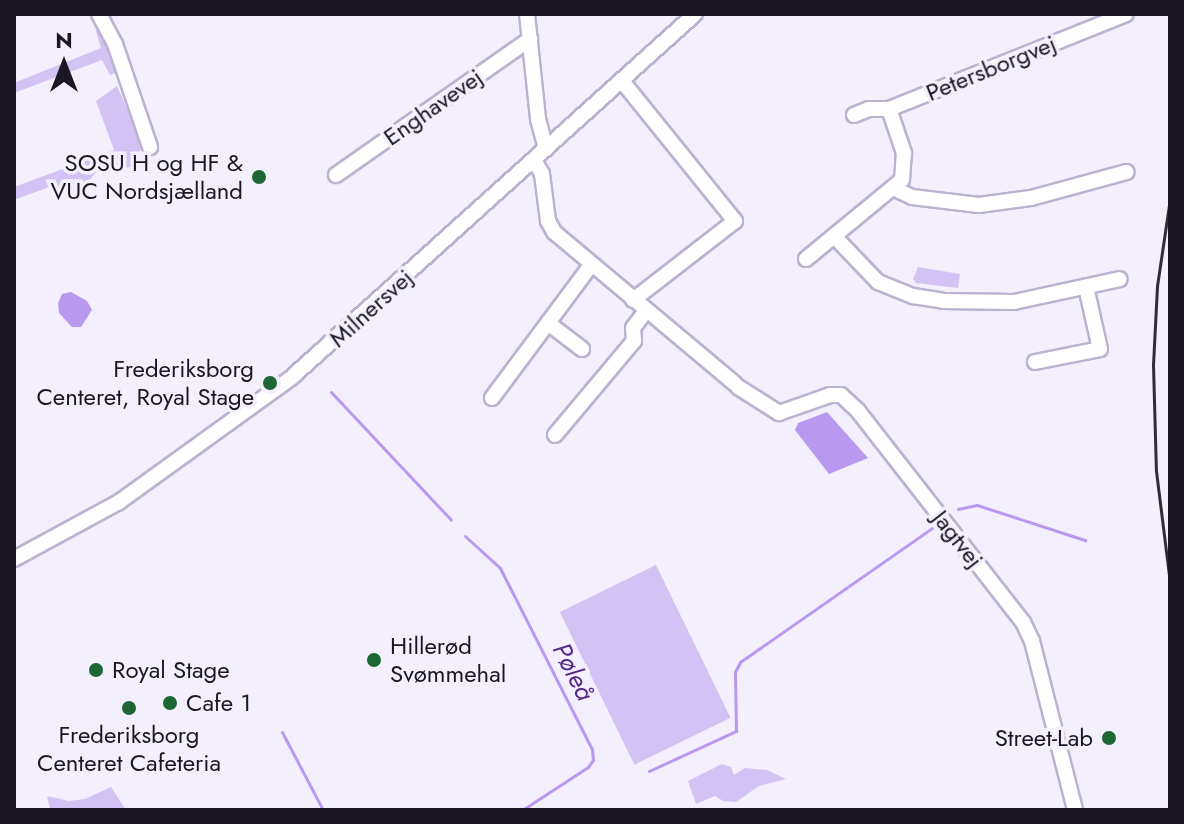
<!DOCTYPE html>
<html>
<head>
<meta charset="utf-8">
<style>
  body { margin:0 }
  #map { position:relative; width:1184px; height:824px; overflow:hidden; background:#f3effc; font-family:Jost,sans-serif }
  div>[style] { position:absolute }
  .green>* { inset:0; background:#d3c3f5; transform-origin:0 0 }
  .water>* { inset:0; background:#b999f0 }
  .stream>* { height:3px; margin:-1.5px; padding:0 1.5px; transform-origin:1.5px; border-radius:1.5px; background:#b999f0 }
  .roads { filter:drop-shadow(2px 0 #bbb2d0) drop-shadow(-2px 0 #bbb2d0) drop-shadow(0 2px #bbb2d0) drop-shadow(0 -2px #bbb2d0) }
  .minor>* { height:14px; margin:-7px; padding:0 7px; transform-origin:7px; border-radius:7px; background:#fff }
  .rail>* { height:3px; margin:-1.5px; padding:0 1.5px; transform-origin:1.5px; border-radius:1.5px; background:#302d38 }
  .dots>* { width:22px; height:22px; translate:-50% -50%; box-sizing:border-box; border:4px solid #f3effc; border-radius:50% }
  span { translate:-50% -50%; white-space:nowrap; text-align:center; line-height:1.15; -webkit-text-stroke:7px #f3effc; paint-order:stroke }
  .street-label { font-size:24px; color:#1a1722 }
  .poi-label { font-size:24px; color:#1a1722 }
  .right { translate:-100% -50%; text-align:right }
  .left { translate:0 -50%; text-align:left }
  .water-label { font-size:26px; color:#56288c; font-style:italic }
  .frame { position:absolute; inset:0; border:16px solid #1a1722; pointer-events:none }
  .north { position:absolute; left:24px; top:24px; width:80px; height:80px; -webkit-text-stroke:6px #f3effc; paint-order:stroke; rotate:0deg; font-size:22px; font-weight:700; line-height:32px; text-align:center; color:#1a1722 }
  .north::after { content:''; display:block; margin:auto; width:28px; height:36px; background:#1a1722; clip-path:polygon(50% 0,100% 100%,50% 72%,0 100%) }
</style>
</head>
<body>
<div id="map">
  <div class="green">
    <div style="clip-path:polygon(99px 26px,118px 72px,110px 75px,102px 60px,14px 93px,14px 83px,101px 48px,96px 31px)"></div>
    <div style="clip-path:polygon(117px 86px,143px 145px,131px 167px,96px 172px,82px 190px,63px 194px,49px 187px,14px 200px,14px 187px,114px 150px,96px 101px)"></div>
    <div style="clip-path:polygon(918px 267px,960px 274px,958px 288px,916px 283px,913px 279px)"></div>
    <div style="left:656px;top:565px;width:170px;height:107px;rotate:64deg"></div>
    <div style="clip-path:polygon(722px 764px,731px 767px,734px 775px,745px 768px,767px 770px,786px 779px,759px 786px,736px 802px,723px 801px,715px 796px,696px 804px,688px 781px)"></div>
    <div style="clip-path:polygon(111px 787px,126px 810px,50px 810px,47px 796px,69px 801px,85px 799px)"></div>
  </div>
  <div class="water">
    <div style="clip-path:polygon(71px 292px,87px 301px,92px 310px,81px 327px,72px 327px,59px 313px,58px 303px,62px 294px)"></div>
    <div style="clip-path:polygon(827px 412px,868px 458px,829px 474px,795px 430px,798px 423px)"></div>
  </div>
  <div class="stream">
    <div style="left:331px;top:392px;width:175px;rotate:46.8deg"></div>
    <div style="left:958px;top:509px;width:19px;rotate:-12deg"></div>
    <div style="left:977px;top:505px;width:114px;rotate:18deg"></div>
    <div style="left:465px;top:536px;width:47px;rotate:42.4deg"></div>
    <div style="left:500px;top:568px;width:203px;rotate:63.1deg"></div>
    <div style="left:592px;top:749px;width:11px;rotate:85deg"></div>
    <div style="left:593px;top:760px;width:9px;rotate:126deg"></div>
    <div style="left:588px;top:767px;width:79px;rotate:146.9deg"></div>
    <div style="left:282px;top:732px;width:88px;rotate:62.3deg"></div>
    <div style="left:649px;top:771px;width:96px;rotate:-24.7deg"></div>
    <div style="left:736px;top:731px;width:59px;rotate:-91deg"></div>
    <div style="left:735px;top:672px;width:11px;rotate:-63deg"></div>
    <div style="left:740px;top:662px;width:234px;rotate:-34.9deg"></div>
  </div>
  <div class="roads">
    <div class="minor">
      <div style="left:99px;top:14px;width:34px;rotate:62deg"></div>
      <div style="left:115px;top:44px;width:109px;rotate:71.2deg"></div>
      <div style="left:527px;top:14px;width:106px;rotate:84deg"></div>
      <div style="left:538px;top:119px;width:31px;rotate:75deg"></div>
      <div style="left:622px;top:81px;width:180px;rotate:51.1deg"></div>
      <div style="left:735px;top:221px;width:129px;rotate:142.2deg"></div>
      <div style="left:854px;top:115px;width:16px;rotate:-22deg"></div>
      <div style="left:869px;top:109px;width:20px"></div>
      <div style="left:889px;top:109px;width:255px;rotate:-21.8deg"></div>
      <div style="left:534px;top:160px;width:16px;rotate:60deg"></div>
      <div style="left:542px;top:174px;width:47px;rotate:82.7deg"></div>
      <div style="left:548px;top:221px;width:13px;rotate:61deg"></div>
      <div style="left:554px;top:232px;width:236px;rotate:40deg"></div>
      <div style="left:336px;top:175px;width:237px;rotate:-35deg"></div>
      <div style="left:895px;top:189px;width:19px;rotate:25deg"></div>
      <div style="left:912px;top:197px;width:67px;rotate:6.8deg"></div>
      <div style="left:979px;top:205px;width:52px;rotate:-7.7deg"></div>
      <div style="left:1031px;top:198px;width:99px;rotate:-15.2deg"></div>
      <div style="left:834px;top:236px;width:64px;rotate:46.3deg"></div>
      <div style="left:878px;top:282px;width:38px;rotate:22deg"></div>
      <div style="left:913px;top:296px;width:30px;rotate:9deg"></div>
      <div style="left:943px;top:301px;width:71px;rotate:0.8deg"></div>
      <div style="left:1014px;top:302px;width:108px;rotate:-12.2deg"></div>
      <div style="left:806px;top:259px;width:124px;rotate:-39.5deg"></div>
      <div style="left:902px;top:180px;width:27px;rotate:-86deg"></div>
      <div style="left:904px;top:153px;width:46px;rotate:-108.8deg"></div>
      <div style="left:548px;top:323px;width:43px;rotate:37.4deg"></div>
      <div style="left:1035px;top:362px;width:66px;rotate:-11.3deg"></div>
      <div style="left:1100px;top:349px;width:64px;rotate:-102.7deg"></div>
      <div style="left:738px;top:387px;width:49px;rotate:32.4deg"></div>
      <div style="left:779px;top:413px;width:54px;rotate:-19.4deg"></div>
      <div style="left:830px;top:395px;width:11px"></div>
      <div style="left:841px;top:395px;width:23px;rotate:43deg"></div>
      <div style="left:858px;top:411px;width:268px;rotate:52deg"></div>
      <div style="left:1023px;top:622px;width:21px;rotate:65deg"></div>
      <div style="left:1032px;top:641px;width:174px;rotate:75.7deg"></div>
      <div style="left:492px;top:398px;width:166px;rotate:-53.3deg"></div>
      <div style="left:555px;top:435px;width:123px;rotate:-50deg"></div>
      <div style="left:634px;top:341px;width:13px;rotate:-94deg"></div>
      <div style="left:633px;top:328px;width:21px;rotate:-53deg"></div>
      <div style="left:14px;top:559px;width:119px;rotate:-28.5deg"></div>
      <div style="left:119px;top:502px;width:213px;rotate:-35.8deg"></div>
      <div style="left:292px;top:377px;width:542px;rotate:-42.01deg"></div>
    </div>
  </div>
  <div class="rail">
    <div style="left:1170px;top:198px;width:89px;rotate:98.4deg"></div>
    <div style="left:1157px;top:286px;width:79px;rotate:92.9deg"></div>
    <div style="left:1153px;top:365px;width:106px;rotate:88.4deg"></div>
    <div style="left:1156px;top:471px;width:114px;rotate:82.9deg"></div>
  </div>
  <div class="dots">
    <div style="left:259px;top:177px;background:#1d6735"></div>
    <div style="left:270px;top:383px;background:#1d6735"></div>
    <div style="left:374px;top:660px;background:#1d6735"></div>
    <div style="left:96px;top:670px;background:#1d6735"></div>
    <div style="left:170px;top:703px;background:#1d6735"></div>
    <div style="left:129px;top:708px;background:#1d6735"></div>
    <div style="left:1109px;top:738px;background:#1d6735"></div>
  </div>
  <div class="street-label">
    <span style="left:991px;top:68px;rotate:-22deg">Petersborgvej</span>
    <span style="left:433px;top:107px;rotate:-35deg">Enghavevej</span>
    <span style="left:371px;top:308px;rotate:-42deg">Milnersvej</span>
    <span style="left:958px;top:539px;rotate:52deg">Jagtvej</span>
  </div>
  <div class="poi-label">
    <span class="right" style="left:243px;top:177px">SOSU H og HF &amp;<br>VUC Nordsjælland</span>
    <span class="right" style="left:254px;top:383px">Frederiksborg<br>Centeret, Royal Stage</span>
    <span class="left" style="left:390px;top:660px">Hillerød<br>Svømmehal</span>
    <span class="left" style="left:112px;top:670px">Royal Stage</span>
    <span class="left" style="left:186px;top:703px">Cafe 1</span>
    <span style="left:129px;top:749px">Frederiksborg<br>Centeret Cafeteria</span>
    <span class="right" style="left:1093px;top:738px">Street-Lab</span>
  </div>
  <div class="water-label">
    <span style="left:573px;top:672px;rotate:63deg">Pøleå</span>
  </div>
  <div class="frame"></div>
  <div class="north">N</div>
</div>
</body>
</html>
